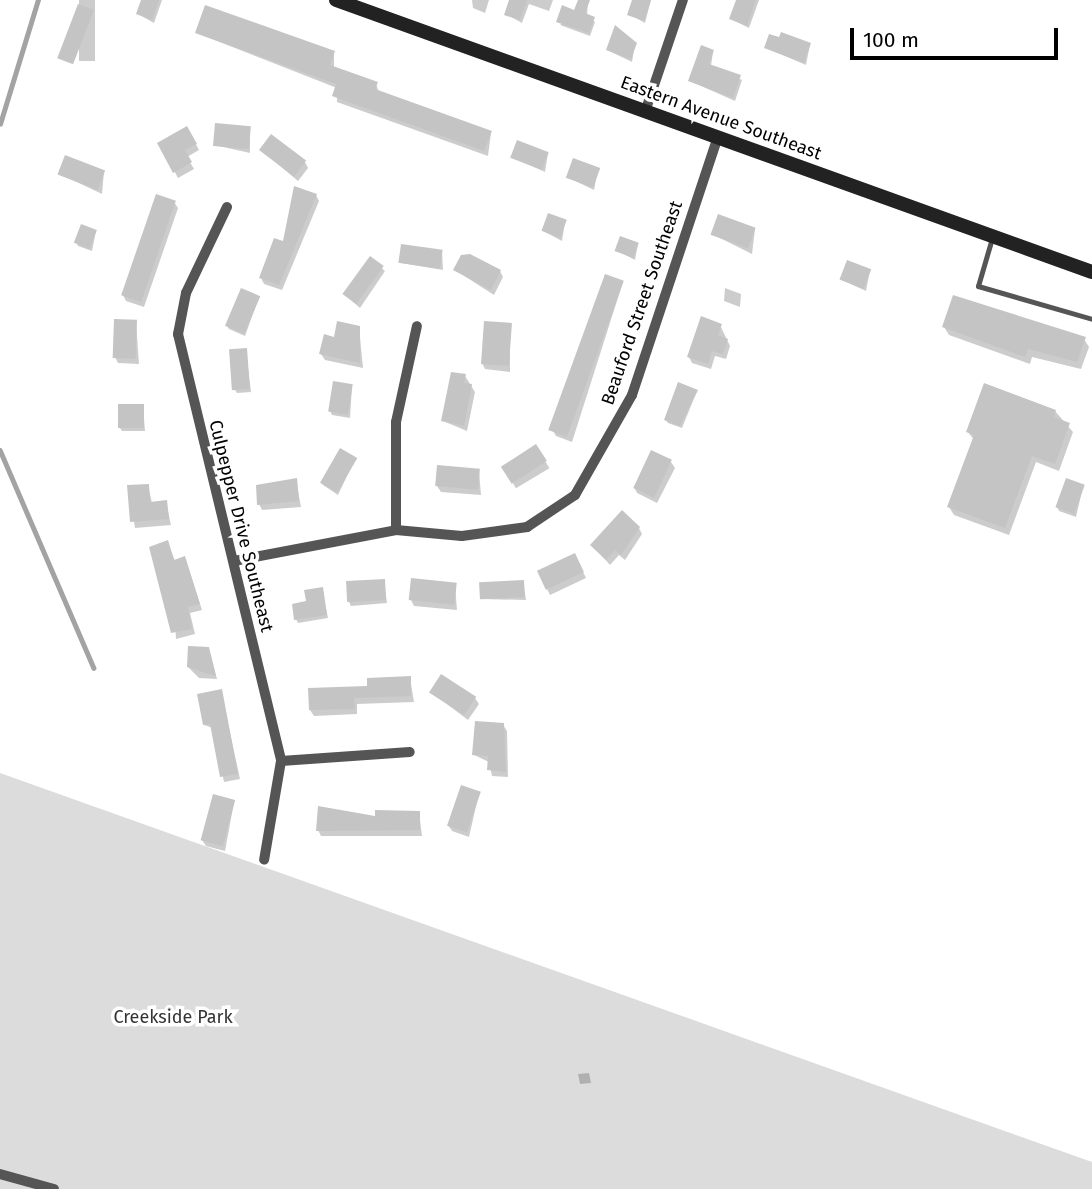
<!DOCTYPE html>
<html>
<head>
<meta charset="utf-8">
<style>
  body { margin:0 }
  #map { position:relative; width:1092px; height:1189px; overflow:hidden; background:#fff; font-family:"Fira Sans",sans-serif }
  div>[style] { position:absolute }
  .green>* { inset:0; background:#dcdcdc }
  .shadow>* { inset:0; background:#0003; transform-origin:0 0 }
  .stream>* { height:4.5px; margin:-2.25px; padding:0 2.25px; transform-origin:2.25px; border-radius:2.25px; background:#a3a3a3 }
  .building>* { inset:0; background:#c4c4c4; transform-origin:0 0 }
  .lane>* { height:5px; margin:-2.5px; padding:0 2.5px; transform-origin:2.5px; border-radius:2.5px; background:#555 }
  .street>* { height:10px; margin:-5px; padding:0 5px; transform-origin:5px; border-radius:5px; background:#555 }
  .secondary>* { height:14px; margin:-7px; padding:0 7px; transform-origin:7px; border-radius:7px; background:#222 }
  span { translate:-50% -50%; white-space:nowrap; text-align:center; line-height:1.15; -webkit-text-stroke:7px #fff; paint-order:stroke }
  .street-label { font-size:18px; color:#000 }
  .park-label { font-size:18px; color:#333 }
  .scale { position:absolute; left:850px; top:28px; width:208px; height:32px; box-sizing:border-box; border:4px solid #000; border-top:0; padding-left:9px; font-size:21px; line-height:24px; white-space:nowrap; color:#000; -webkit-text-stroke:5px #fff; paint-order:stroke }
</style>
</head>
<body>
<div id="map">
  <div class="green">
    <div style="clip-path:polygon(0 773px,1092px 1162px,1092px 1189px,0 1189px)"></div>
  </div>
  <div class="shadow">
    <div style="left:79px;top:0;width:16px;height:61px"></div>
    <div style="clip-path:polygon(143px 0,162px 0,154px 23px,138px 14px)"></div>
    <div style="clip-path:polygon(472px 0,489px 0,485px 13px,473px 8px)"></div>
    <div style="clip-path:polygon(511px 0,553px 0,549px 11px,529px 4px,522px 23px,506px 14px)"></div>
    <div style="clip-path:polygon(634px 0,651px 0,645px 23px,629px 14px)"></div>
    <div style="clip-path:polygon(737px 0,759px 0,749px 28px,731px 19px)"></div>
    <div style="clip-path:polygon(588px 3px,587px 16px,595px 22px,590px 36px,560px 25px)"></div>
    <div style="clip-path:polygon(197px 33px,334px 53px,334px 68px,376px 83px,379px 93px,491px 133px,488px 156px,337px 102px,337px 88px)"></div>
    <div style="clip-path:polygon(635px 44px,632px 62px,607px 50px)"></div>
    <div style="clip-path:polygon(810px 44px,806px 65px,766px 48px)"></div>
    <div style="clip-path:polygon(713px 52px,711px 66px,742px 80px,735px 101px,690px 81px)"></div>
    <div style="clip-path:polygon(187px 128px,199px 150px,187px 157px,194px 169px,178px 178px,159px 143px)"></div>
    <div style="clip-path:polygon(250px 128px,250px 153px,214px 145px)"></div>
    <div style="clip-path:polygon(261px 150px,305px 162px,308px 168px,298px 181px)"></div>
    <div style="clip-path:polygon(548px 153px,545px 172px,512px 157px)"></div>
    <div style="clip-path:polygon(598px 169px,594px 190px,567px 177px)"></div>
    <div style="clip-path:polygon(104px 172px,102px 194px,60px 174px)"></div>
    <div style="clip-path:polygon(316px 195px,319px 201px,282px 290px,264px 284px,261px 278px)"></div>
    <div style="clip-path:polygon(174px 202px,178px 208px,144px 307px,126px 301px,123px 295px)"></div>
    <div style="clip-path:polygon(565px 222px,562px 241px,543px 231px)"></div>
    <div style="clip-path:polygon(755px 229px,752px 254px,712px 234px)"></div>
    <div style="clip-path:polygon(96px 231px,92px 251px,78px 246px,76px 242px)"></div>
    <div style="clip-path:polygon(638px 244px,635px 260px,616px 250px)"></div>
    <div style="clip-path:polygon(442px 251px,443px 270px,401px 263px)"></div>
    <div style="clip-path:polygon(371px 259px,385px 271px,360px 308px,345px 295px)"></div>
    <div style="clip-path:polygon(455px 270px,500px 271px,503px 277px,494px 295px)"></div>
    <div style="clip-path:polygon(870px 270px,866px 291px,842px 280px)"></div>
    <div style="clip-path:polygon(623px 282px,572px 442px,556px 436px,553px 431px)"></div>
    <div style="clip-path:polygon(725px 288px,741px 294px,740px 307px,724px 301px)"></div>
    <div style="clip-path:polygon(259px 297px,245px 336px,229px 329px,227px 326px)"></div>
    <div style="clip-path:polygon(136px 322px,139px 364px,118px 363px,115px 357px)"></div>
    <div style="clip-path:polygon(510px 325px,510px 372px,485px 369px,482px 363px)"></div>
    <div style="clip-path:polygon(720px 325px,730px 346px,726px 359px,715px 356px,711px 369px,692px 363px,689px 357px)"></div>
    <div style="clip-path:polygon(359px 327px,363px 368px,325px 360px,321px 354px)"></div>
    <div style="clip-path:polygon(944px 327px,1084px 339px,1089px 347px,1081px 369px,1032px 357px,1030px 364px,949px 335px)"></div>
    <div style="clip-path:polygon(246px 350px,251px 392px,237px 393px,235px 390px)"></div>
    <div style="clip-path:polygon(465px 376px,475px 392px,467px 431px,443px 421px)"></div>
    <div style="clip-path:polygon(352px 386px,350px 418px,332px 415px,330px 411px)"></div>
    <div style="clip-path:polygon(697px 391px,682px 428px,668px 423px,666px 420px)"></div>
    <div style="clip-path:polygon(143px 406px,145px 431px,122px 431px,120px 428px)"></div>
    <div style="clip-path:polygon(1055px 411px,1073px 432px,1059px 471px,1036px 462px,1009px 535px,954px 515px,949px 507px,974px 440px,968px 432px)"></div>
    <div style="left:536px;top:446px;width:26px;height:39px;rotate:59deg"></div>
    <div style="clip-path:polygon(355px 459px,338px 495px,323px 485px,321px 482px)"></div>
    <div style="clip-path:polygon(671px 462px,675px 468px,657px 503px,637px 493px,634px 487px)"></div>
    <div style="clip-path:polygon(479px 471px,481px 495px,441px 492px,437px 486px)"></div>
    <div style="clip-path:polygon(296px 480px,301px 507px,262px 510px,259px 504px)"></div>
    <div style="clip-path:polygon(148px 485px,152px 503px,166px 502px,171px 525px,135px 528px,129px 487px)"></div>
    <div style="clip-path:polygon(1083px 487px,1076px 517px,1059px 511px,1057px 507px)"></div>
    <div style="clip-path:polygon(639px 528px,642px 534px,625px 560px,619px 555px,610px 565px,592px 545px)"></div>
    <div style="clip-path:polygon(170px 548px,175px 561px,187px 564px,202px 610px,190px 613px,195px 634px,176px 639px)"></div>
    <div style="clip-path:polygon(578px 561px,586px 578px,550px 595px,547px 589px)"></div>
    <div style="clip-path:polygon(384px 581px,387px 603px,351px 606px,349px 602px)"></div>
    <div style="clip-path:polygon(523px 582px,526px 600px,481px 599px)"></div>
    <div style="clip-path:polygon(455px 585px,457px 610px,414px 606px,411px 600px)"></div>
    <div style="clip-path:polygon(322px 589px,328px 618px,298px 623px,296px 619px)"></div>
    <div style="clip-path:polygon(210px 653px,217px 679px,199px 678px,188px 667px)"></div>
    <div style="clip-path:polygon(410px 678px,414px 702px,357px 704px,357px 714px,314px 716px,310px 710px)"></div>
    <div style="clip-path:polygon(221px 691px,240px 779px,224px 782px,213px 728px,204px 725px)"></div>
    <div style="clip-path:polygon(431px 692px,475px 698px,479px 704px,468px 720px)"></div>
    <div style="clip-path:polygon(503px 725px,507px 731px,508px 777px,492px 776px,489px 762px,474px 755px)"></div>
    <div style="clip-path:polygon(479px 793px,469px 837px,452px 831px,448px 825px)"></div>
    <div style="clip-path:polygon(234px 802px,225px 851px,206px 846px,202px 840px)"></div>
    <div style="clip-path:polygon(419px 812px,422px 836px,321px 836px,318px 830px)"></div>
    <div style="clip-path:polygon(589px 1073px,591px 1083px,580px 1084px,578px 1074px)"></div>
  </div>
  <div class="stream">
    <div style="left:0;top:124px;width:130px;rotate:-73deg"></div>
    <div style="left:0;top:450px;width:237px;rotate:66.7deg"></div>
  </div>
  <div class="building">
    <div style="clip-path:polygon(141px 0,159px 0,152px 20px,136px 14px)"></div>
    <div style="clip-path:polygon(509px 0,527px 0,520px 20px,504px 15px)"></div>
    <div style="clip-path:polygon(578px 0,590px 0,585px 13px,595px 17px,589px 33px,556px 22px,562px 5px,574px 10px)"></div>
    <div style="clip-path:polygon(632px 0,651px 0,644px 21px,627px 15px)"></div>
    <div style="clip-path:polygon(736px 0,756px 0,747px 26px,729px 19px)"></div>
    <div style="left:78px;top:4px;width:17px;height:58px;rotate:21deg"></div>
    <div style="clip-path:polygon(205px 5px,335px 51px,330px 65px,378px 82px,375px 89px,492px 131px,484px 151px,332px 96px,336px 84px,195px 33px)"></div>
    <div style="clip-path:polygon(615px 25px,637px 43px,631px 59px,606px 50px)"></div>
    <div style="clip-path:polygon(781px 32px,811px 43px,804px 63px,764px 48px,769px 34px,779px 37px)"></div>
    <div style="clip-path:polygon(701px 45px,714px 50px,709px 64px,741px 75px,733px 98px,688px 81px)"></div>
    <div style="left:215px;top:123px;width:36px;height:23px;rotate:5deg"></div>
    <div style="clip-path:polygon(187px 126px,197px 144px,185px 150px,192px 162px,173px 173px,157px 143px)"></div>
    <div style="left:271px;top:134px;width:44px;height:20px;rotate:37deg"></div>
    <div style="left:517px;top:140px;width:34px;height:19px;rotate:21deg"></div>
    <div style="left:65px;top:155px;width:43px;height:21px;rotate:21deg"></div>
    <div style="left:573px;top:158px;width:29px;height:21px;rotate:20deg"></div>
    <div style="clip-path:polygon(294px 186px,317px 194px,279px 285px,259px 278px,274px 238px,283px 241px)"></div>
    <div style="left:156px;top:194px;width:21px;height:107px;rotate:19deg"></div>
    <div style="left:548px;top:213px;width:20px;height:19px;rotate:20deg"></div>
    <div style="left:718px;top:214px;width:40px;height:22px;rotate:20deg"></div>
    <div style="left:81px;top:224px;width:17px;height:20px;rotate:21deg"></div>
    <div style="left:620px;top:236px;width:20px;height:16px;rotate:20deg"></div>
    <div style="left:401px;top:244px;width:42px;height:19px;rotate:8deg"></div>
    <div style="clip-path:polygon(470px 254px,501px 270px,491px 290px,453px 270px,461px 255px)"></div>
    <div style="left:370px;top:256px;width:17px;height:47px;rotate:36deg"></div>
    <div style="left:847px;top:260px;width:26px;height:21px;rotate:21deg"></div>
    <div style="left:605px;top:274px;width:20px;height:166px;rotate:20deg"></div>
    <div style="left:241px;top:288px;width:21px;height:41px;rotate:23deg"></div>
    <div style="clip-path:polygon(953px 295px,1086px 337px,1077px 362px,1028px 349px,1025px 357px,942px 327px)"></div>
    <div style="clip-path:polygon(701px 316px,722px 324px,718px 335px,728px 339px,723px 354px,712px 351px,708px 364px,687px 357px)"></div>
    <div style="left:114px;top:319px;width:23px;height:39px;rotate:2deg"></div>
    <div style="clip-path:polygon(337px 321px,360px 326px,360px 363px,319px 354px,324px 334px,334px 337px)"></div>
    <div style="left:484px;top:321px;width:28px;height:43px;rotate:4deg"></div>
    <div style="left:247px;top:348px;width:41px;height:18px;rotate:86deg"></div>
    <div style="clip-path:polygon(451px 372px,466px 374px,464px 383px,472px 384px,464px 426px,441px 421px)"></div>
    <div style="left:333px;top:381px;width:20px;height:31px;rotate:9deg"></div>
    <div style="clip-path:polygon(678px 382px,698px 390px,680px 426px,664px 420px)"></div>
    <div style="clip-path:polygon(984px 383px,1056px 410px,1054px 417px,1070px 423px,1055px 464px,1032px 456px,1005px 528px,947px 507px,974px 435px,966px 432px)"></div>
    <div style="left:144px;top:404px;width:24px;height:26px;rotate:90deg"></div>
    <div style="left:536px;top:444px;width:20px;height:42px;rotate:57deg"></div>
    <div style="left:340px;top:448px;width:20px;height:40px;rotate:30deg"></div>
    <div style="left:651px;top:450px;width:23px;height:42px;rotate:25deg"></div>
    <div style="left:437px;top:465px;width:43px;height:21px;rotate:5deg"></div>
    <div style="clip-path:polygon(297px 478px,299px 501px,257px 505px,256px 485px)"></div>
    <div style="left:1066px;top:478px;width:20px;height:31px;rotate:20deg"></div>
    <div style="clip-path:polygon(149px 484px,150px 502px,167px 500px,169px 519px,130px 522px,127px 485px)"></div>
    <div style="clip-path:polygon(622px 510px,640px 527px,621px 555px,615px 550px,606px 560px,590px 545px)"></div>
    <div style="clip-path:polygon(168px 540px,174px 560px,185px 556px,200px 604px,188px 607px,192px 629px,171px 633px,149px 547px)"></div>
    <div style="left:575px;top:553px;width:21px;height:42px;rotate:65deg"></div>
    <div style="left:411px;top:578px;width:46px;height:22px;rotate:6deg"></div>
    <div style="left:385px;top:579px;width:21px;height:39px;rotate:87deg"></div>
    <div style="left:524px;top:580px;width:17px;height:45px;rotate:87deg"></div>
    <div style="clip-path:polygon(323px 587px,327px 615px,294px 620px,292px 604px,306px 601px,304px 590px)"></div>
    <div style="clip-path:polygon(188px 646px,209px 647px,216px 676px,187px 667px)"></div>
    <div style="left:441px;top:674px;width:42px;height:22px;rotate:33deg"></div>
    <div style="clip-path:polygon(411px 676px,411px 696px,354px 698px,355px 709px,309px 710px,308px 688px,367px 686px,367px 678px)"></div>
    <div style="clip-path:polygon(222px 689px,238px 774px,220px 777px,210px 724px,203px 725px,197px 694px)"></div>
    <div style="clip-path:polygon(475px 721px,504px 723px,506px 772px,487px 770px,488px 756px,472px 755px)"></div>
    <div style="left:461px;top:785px;width:21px;height:43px;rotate:19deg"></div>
    <div style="left:213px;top:794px;width:23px;height:48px;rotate:15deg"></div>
    <div style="clip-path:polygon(318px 806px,375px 816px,375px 810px,420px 811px,420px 830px,316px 831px)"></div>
  </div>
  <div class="lane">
    <div style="left:992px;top:238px;width:50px;rotate:106.3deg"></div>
    <div style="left:978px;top:286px;width:119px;rotate:16.1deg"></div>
  </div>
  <div class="street">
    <div style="left:645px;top:112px;width:118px;rotate:-71.3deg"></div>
    <div style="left:227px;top:207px;width:95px;rotate:115.5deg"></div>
    <div style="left:186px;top:293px;width:42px;rotate:101deg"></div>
    <div style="left:178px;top:334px;width:439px;rotate:76.4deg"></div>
    <div style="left:281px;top:761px;width:100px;rotate:99.7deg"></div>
    <div style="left:396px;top:530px;width:108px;rotate:-90deg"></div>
    <div style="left:396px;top:422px;width:98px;rotate:-77.7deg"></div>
    <div style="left:234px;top:561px;width:165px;rotate:-10.8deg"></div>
    <div style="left:396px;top:530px;width:66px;rotate:5.2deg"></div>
    <div style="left:462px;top:536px;width:66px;rotate:-7.9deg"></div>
    <div style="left:527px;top:527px;width:58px;rotate:-33.7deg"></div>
    <div style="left:575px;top:495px;width:115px;rotate:-60.3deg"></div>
    <div style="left:632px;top:395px;width:272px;rotate:-71.6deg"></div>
    <div style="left:281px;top:761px;width:129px;rotate:-4deg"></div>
    <div style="left:0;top:1174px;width:56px;rotate:15.5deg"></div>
  </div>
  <div class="secondary">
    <div style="left:336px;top:0;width:803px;rotate:19.79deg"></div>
  </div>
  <div class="street-label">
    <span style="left:721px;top:118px;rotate:20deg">Eastern Avenue Southeast</span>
    <span style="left:642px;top:303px;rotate:-71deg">Beauford Street Southeast</span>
    <span style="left:241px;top:526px;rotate:76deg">Culpepper Drive Southeast</span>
  </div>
  <div class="park-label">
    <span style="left:173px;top:1017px">Creekside Park</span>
  </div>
  <div class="scale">100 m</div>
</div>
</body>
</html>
